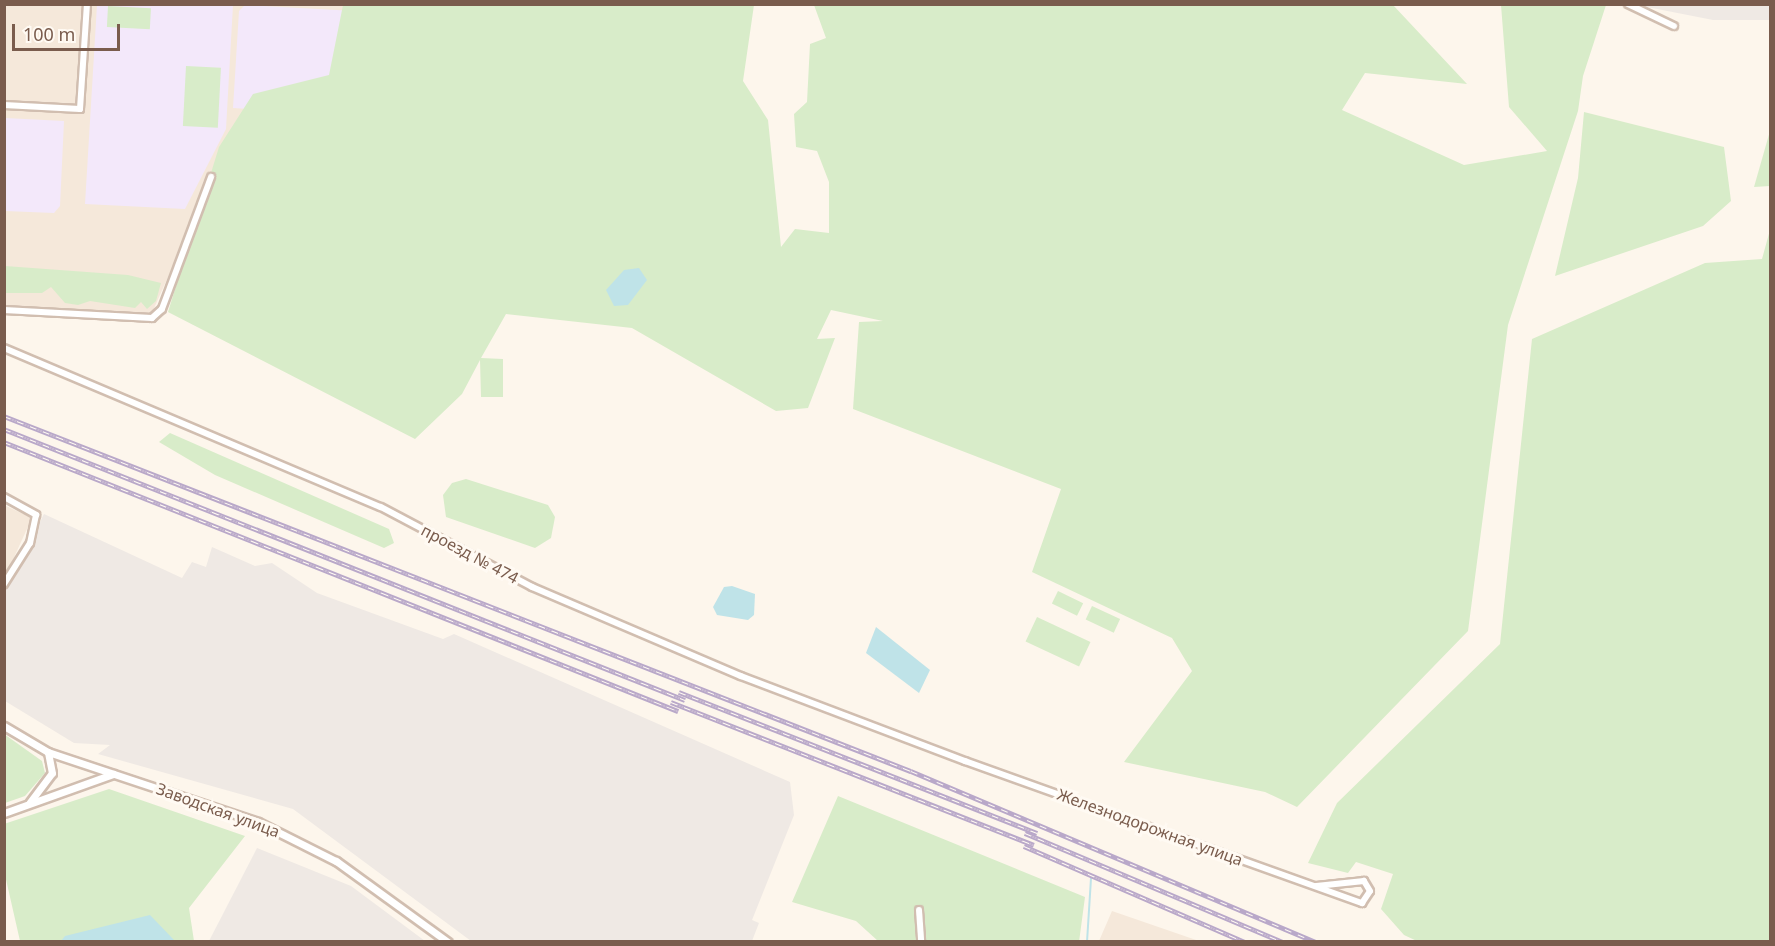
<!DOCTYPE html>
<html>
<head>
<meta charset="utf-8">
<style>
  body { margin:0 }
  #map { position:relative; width:1775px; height:946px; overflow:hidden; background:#fdf6ec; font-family:"Noto Sans",sans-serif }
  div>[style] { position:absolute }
  .residential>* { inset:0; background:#f5e8da }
  .industrial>* { inset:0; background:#efe9e4 }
  .education>* { inset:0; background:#f3e8fa }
  .green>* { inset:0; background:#d8ecc9; transform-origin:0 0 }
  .water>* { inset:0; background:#bfe3e8 }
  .stream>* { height:2px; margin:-1px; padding:0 1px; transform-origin:1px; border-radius:1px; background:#bfe3e8 }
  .roads { filter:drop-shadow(2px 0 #d1beb0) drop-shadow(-2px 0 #d1beb0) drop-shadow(0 2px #d1beb0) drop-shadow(0 -2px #d1beb0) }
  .minor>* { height:6px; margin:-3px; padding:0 3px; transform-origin:3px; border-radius:3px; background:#fff }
  .tertiary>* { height:7px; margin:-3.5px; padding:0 3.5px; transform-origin:3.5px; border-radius:3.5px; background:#fff }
  .rail>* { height:4.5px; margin-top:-2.25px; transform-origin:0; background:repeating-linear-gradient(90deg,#fffaf3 0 7px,#b9a8c9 0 14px); box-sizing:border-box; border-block:2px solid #b9a8c9 }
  span { translate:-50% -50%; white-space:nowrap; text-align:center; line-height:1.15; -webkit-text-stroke:6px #fffaf3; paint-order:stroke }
  .street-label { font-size:16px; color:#7a5c4d }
  .frame { position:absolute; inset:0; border:6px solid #7a5c4d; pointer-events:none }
  .scale { position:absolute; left:12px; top:24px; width:108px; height:27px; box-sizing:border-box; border:3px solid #7a5c4d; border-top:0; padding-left:8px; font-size:18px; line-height:21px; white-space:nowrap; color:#7a5c4d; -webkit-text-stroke:4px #fffaf3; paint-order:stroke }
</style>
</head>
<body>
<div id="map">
  <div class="residential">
    <div style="clip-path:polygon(4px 5px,355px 5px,235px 127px,151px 315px,5px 307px)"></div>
    <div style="clip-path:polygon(4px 505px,32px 518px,5px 577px,4px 577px)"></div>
    <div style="clip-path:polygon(1112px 911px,1199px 941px,1099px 941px)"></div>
  </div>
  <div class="industrial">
    <div style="clip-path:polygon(1637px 5px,1770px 5px,1770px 20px,1713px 20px)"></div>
    <div style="clip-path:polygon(44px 514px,182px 578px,192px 562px,206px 567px,212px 547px,255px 566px,272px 563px,317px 593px,443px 639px,454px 634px,790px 782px,794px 815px,752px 920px,759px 923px,752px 941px,471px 941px,293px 809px,98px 754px,110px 745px,74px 743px,5px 701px,4px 593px)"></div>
    <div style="clip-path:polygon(257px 848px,351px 886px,425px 941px,209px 941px)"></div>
  </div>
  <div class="education">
    <div style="clip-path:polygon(97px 5px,233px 5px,226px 129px,185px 209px,85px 204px)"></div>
    <div style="clip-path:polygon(245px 5px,355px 11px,360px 91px,291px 112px,233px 108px,239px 11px)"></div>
    <div style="clip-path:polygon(5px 118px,64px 121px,60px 206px,54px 213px,5px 211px)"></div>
  </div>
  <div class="green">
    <div style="clip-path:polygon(343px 5px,754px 5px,743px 81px,768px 120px,781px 247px,795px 229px,829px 233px,829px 182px,817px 151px,796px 147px,794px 114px,807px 102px,810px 44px,826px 38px,814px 5px,1393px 5px,1467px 84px,1365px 73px,1342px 110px,1464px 165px,1547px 151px,1509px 107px,1501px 5px,1606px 5px,1583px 76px,1578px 111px,1508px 325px,1468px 631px,1297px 807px,1265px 792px,1124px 762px,1192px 671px,1172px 638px,1032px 572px,1061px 489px,853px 409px,859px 322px,883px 321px,831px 310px,817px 339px,835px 338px,808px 408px,776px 411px,632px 328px,506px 314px,481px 358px,503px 359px,503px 397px,481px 397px,480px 360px,462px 394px,415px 439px,168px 312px,219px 147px,253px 94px,329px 75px)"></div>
    <div style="left:108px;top:6px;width:43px;height:21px;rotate:3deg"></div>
    <div style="left:186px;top:66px;width:35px;height:60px;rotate:3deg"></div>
    <div style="clip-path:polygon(1584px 112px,1724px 147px,1731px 201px,1703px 226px,1555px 276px,1578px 178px)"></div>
    <div style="clip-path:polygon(1770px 131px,1770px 186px,1754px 187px)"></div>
    <div style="clip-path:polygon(1770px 230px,1770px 941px,1419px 942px,1404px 935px,1381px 909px,1393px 874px,1356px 862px,1348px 873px,1308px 863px,1337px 803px,1500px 644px,1532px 339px,1705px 263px,1762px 259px)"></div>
    <div style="clip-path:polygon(5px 266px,128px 275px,161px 283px,156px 301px,147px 309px,141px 302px,135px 308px,90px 301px,78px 305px,65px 303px,51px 287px,42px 293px,5px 293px)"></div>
    <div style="clip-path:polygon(170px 433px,389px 529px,394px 543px,384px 548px,215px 475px,159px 442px)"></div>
    <div style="clip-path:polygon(466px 479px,548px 505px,555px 517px,551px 538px,535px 548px,446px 517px,443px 495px,452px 483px)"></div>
    <div style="left:1058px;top:591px;width:28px;height:14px;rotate:26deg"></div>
    <div style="left:1092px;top:606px;width:31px;height:15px;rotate:25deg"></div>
    <div style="left:1037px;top:617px;width:59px;height:27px;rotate:25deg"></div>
    <div style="clip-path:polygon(4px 734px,42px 761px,45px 773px,25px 796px,5px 803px)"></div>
    <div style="clip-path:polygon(109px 789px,245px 836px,189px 908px,194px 941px,20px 941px,5px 875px,4px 824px)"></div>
    <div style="clip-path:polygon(838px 796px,1085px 897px,1079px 942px,878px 941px,856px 921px,792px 902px)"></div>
  </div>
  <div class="water">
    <div style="clip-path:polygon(639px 268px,647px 280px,628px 305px,614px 306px,606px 290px,624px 270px)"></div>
    <div style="clip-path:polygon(732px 586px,755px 594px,754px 615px,748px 620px,717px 615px,713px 607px,724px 587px)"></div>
    <div style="clip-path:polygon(876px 627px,930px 670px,919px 693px,866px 653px)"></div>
    <div style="clip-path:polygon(150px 915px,175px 941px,61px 941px,65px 936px)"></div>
  </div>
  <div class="stream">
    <div style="left:1087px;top:942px;width:64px;rotate:-86.4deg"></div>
  </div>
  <div class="roads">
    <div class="minor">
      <div style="left:1628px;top:4px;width:51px;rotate:25.6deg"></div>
      <div style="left:4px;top:105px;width:76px;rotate:3deg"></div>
      <div style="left:80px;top:109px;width:105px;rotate:-86.2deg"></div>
      <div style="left:4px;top:310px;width:148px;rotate:3.1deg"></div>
      <div style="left:152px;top:318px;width:13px;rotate:-42deg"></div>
      <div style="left:162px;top:309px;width:141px;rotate:-69.6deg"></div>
      <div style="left:4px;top:348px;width:409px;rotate:22.9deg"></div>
      <div style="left:381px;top:507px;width:171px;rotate:27.9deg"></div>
      <div style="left:532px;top:587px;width:227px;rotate:23.1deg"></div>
      <div style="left:741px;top:676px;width:240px;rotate:20.8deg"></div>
      <div style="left:965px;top:761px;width:422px;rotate:19.7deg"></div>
      <div style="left:1362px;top:903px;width:14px;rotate:-56deg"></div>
      <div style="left:1370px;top:891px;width:12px;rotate:-121deg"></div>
      <div style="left:1364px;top:881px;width:48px;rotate:174.1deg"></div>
      <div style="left:4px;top:497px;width:37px;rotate:29deg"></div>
      <div style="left:36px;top:515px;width:29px;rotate:102deg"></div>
      <div style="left:30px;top:543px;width:49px;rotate:122.4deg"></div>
      <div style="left:919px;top:910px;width:32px;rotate:86deg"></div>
    </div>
    <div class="tertiary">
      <div style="left:4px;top:726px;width:51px;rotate:30.6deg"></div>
      <div style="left:48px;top:752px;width:221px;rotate:18.4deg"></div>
      <div style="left:258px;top:822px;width:87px;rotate:26.6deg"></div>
      <div style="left:336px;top:861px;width:138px;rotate:35.9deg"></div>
      <div style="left:30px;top:802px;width:36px;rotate:-53deg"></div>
      <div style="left:52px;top:773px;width:21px;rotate:-101deg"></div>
      <div style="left:4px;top:813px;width:116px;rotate:-19.7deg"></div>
    </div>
  </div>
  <div class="rail">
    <div style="left:4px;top:416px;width:974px;rotate:21.38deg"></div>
    <div style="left:911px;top:771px;width:439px;rotate:22.9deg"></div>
    <div style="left:4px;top:429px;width:733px;rotate:21.7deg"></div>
    <div style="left:4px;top:442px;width:726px;rotate:21.76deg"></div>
    <div style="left:679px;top:692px;width:385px;rotate:21.5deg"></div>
    <div style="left:671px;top:702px;width:390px;rotate:21.5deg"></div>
    <div style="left:1025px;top:833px;width:280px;rotate:22.9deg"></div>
    <div style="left:1024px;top:846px;width:241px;rotate:23.5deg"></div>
  </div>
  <div class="street-label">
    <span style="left:470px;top:554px;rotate:28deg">проезд № 474</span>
    <span style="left:218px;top:810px;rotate:20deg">Заводская улица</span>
    <span style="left:1150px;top:827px;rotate:20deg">Железнодорожная улица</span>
  </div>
  <div class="frame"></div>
  <div class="scale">100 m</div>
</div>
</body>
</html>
